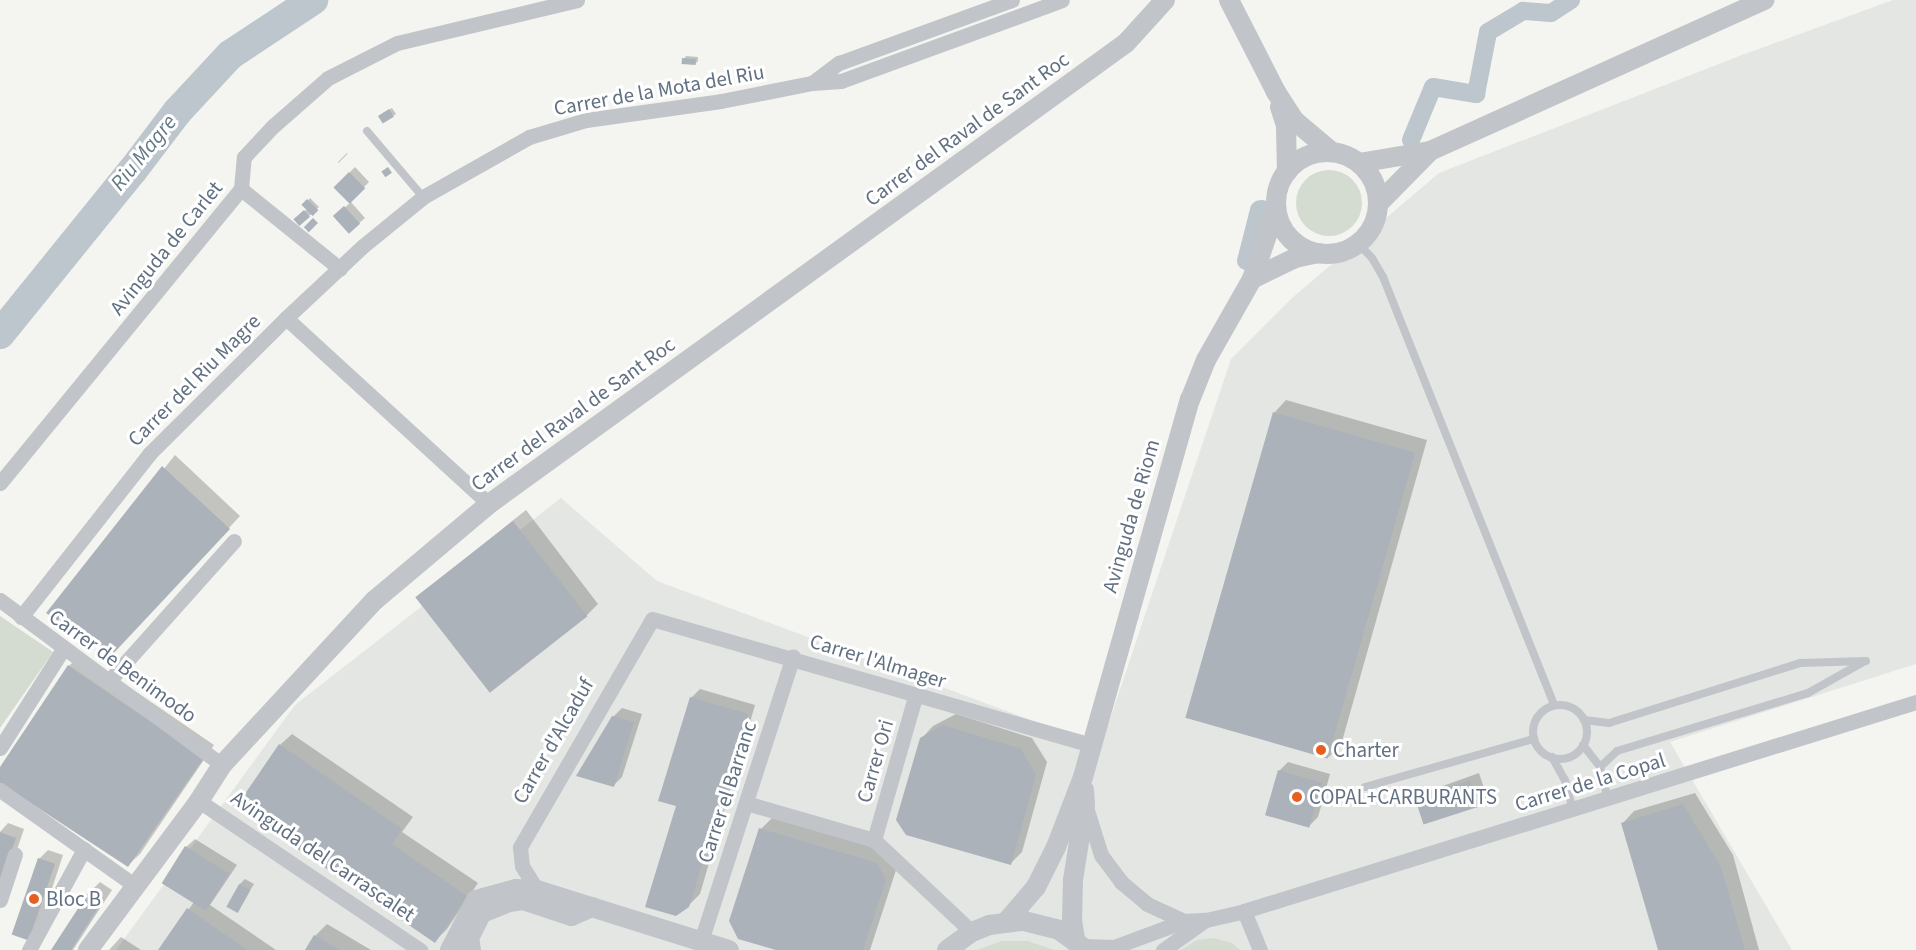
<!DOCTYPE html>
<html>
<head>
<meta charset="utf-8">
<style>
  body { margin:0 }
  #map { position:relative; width:1916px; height:950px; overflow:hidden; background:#f4f4f0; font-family:"Source Sans 3",sans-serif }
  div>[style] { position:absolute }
  .built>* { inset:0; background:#e4e6e3 }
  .green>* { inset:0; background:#d4dbd1 }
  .round { border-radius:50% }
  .shadow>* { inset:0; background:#0003; transform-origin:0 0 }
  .canal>* { height:18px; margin:-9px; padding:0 9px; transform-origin:9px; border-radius:9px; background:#bcc6cc }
  .river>* { height:30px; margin:-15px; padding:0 15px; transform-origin:15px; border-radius:15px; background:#bcc6cc }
  .building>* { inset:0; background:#acb2b9; transform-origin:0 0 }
  .service>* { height:8px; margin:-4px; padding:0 4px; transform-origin:4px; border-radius:4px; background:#c1c4c8 }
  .service>.ring { margin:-4px; padding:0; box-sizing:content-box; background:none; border:8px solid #c1c4c8; border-radius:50% }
  .minor>* { height:15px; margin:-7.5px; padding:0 7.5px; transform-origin:7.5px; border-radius:7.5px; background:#c1c4c8 }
  .tertiary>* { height:20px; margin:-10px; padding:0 10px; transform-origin:10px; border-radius:10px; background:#c1c4c8 }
  .tertiary>.ring { margin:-10px; padding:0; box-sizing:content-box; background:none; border:20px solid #c1c4c8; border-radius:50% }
  .dots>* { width:16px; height:16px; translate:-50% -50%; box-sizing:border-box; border:3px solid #fff; border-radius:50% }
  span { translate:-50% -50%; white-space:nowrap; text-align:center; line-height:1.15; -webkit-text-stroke:6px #fff; paint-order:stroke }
  .street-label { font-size:21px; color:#627182 }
  .poi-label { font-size:21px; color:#627182 }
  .left { translate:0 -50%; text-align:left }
  .water-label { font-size:22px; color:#637a86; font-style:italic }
</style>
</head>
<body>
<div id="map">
  <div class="built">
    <div style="clip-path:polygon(1893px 0,1916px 0,1916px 664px,1670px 742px,1792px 950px,116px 950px,295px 705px,561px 498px,657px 581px,1101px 746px,1231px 359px,1292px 298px,1439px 173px,1742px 55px)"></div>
  </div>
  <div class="green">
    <div class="round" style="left:1296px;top:170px;width:66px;height:66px"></div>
    <div style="clip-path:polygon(0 616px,53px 652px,0 728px)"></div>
    <div style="clip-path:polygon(1214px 938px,1232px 943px,1240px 950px,1181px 950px,1197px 940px)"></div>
    <div style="clip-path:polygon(1002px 941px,1028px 941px,1054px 950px,977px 950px)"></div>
  </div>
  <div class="shadow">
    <div style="clip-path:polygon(686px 56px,698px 57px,698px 61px,695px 64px,684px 59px)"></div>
    <div style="clip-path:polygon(392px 108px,396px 114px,393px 116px,382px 114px)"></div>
    <div style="left:347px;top:153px;width:1px;height:13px;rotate:45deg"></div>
    <div style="clip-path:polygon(355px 167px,369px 182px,350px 201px,365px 218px,349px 232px,335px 216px,350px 203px,335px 187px)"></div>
    <div style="clip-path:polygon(310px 198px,319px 207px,300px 224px,296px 220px,308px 208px,304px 205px)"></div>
    <div style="clip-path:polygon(1286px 400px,1427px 440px,1341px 745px,1329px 757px,1188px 717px,1275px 412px)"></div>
    <div style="clip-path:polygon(175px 455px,240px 516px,122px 643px,49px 613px)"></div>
    <div style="clip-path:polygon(526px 510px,598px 604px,586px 616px,417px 597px)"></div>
    <div style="clip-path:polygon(81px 654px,214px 745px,140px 854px,128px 865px,0 781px,0 770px,69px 666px)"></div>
    <div style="clip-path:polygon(700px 689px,755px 705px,700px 894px,688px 906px,678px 805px,691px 698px)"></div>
    <div style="clip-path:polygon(622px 708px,642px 714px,622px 777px,613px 786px,613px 717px)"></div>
    <div style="clip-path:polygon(956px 714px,1032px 738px,1047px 762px,1022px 852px,1010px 864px,921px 739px,933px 726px)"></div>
    <div style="clip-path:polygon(292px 734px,413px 817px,402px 832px,478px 883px,447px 929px,435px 941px,280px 745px)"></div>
    <div style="clip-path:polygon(1288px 762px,1330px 774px,1318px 817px,1309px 826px,1279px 771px)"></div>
    <div style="clip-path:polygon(1479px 773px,1487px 797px,1478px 806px,1418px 800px,1426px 792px)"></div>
    <div style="clip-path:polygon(1695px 793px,1733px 855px,1759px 950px,1659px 950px,1623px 823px,1634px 811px)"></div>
    <div style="clip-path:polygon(773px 817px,889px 852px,897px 867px,870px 950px,782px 950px,761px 829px)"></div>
    <div style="clip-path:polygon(8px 823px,24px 829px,0 899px,0 832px)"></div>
    <div style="clip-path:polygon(195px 839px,237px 865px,210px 905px,276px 950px,160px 950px,194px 902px,186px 847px)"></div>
    <div style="clip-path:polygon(48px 850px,63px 855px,38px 931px,29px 940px,39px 859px)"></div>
    <div style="clip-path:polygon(245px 879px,254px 884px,237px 911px,240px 884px)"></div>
    <div style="clip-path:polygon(100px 882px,112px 890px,73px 950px,53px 950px,91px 891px)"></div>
    <div style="clip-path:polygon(327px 924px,371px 950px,307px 950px,315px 936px)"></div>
    <div style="clip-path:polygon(121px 937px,141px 950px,109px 950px)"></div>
  </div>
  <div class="canal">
    <div style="left:1411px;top:140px;width:57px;rotate:-67.5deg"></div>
    <div style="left:1433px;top:87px;width:44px;rotate:9.2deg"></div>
    <div style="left:1476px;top:94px;width:63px;rotate:-79deg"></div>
    <div style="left:1488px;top:32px;width:41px;rotate:-31deg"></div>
    <div style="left:1523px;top:11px;width:28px;rotate:4deg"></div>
    <div style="left:1551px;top:13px;width:24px;rotate:-33deg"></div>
    <div style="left:1246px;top:261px;width:53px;rotate:-75.7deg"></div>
    <div style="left:1259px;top:210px;width:3px;rotate:-18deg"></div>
  </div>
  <div class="river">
    <div style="left:0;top:334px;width:211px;rotate:-51deg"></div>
    <div style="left:133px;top:170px;width:73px;rotate:-52.8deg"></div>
    <div style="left:177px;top:112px;width:78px;rotate:-47.1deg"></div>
    <div style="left:230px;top:55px;width:100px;rotate:-33.5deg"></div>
  </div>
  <div class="building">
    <div style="left:682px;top:58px;width:14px;height:6px;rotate:4deg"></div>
    <div style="left:389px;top:109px;width:9px;height:13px;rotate:58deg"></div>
    <div style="left:388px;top:167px;width:7px;height:8px;rotate:56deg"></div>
    <div style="left:349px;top:172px;width:23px;height:22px;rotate:45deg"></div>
    <div style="left:307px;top:199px;width:16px;height:8px;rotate:45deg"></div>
    <div style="left:344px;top:206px;width:24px;height:15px;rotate:48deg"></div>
    <div style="left:304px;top:210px;width:9px;height:14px;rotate:49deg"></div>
    <div style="left:313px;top:218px;width:7px;height:13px;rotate:45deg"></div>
    <div style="left:1273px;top:412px;width:148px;height:318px;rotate:16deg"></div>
    <div style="clip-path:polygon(162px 466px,230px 529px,111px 656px,46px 613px)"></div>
    <div style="left:513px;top:521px;width:121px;height:124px;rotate:52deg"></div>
    <div style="clip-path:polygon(68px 665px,204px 758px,128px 867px,0 783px,0 767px)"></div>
    <div style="clip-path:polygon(690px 697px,748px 714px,689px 907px,676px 916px,645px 907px,676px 806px,658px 801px)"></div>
    <div style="clip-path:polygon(612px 716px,634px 722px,614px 787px,576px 776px)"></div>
    <div style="clip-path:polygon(943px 725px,1021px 749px,1036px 775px,1011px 865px,906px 835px,896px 820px,920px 738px)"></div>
    <div style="clip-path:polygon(279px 744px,402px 829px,392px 844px,467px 896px,435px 943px,236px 807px)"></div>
    <div style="left:1278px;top:770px;width:46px;height:47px;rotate:16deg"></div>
    <div style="left:1470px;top:780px;width:28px;height:58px;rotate:72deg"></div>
    <div style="clip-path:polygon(1683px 804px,1721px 867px,1745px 950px,1658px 950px,1621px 823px)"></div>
    <div style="clip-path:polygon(759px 828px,877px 863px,886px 880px,863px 950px,776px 950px,738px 939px,729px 921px)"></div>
    <div style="clip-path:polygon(0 832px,16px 838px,0 883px)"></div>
    <div style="left:185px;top:846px;width:52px;height:44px;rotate:32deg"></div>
    <div style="left:38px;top:858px;width:18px;height:81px;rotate:19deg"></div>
    <div style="left:239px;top:884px;width:13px;height:26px;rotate:29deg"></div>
    <div style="clip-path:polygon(90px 890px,104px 899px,71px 950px,51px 950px)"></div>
    <div style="clip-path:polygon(187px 908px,247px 950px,158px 950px)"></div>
    <div style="clip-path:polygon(314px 935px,340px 950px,305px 950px)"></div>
  </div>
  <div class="service">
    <div style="left:367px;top:131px;width:87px;rotate:49.7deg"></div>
    <div style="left:1358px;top:243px;width:21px;rotate:47deg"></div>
    <div style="left:1372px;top:258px;width:22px;rotate:60deg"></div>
    <div style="left:1383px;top:277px;width:461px;rotate:68.2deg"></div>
    <div class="ring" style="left:1533px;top:705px;width:46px;height:46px"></div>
    <div style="left:1584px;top:720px;width:25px;rotate:7deg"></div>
    <div style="left:1609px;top:723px;width:200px;rotate:-17.4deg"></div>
    <div style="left:1800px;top:663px;width:66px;rotate:-1.7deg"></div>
    <div style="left:1583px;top:745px;width:28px;rotate:52deg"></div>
    <div style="left:1600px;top:767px;width:32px;rotate:76deg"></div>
    <div style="left:1552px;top:757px;width:26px;rotate:61deg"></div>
    <div style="left:1565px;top:780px;width:30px;rotate:75deg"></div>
    <div style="left:1600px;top:767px;width:23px;rotate:-43deg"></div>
    <div style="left:1617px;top:751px;width:200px;rotate:-16.9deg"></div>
    <div style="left:1808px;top:693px;width:65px;rotate:-29.3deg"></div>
    <div style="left:1365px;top:787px;width:176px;rotate:-15.9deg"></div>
  </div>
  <div class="minor">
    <div style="left:812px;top:83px;width:34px;rotate:-37deg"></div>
    <div style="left:839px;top:63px;width:184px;rotate:-20deg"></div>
    <div style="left:241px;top:189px;width:127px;rotate:38.9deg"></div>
    <div style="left:286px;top:318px;width:275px;rotate:42.5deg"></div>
    <div style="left:0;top:483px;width:380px;rotate:-50.7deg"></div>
    <div style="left:241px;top:189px;width:32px;rotate:-85deg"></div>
    <div style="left:244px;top:157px;width:41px;rotate:-47deg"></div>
    <div style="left:272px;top:127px;width:74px;rotate:-41.2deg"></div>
    <div style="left:328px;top:78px;width:77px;rotate:-26.9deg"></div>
    <div style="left:397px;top:43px;width:185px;rotate:-13.4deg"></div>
    <div style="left:0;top:600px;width:277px;rotate:36.6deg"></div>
    <div style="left:21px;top:617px;width:209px;rotate:-51.8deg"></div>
    <div style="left:150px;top:453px;width:192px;rotate:-44.8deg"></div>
    <div style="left:286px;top:318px;width:105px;rotate:-43.1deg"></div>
    <div style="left:363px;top:246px;width:77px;rotate:-39.2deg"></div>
    <div style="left:423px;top:197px;width:122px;rotate:-29.5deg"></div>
    <div style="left:529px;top:137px;width:59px;rotate:-16.6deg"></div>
    <div style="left:586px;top:120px;width:136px;rotate:-8deg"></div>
    <div style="left:721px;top:101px;width:93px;rotate:-11.2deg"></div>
    <div style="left:812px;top:83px;width:29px;rotate:-4deg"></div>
    <div style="left:841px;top:81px;width:235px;rotate:-20.1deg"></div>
    <div style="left:108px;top:682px;width:189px;rotate:-48.2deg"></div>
    <div style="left:0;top:748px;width:117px;rotate:-57.5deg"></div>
    <div style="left:0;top:790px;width:164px;rotate:35.3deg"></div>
    <div style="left:199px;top:801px;width:267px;rotate:34deg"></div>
    <div style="left:746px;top:803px;width:133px;rotate:16.1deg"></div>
    <div style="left:874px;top:840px;width:134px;rotate:43.2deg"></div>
    <div style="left:1086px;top:807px;width:50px;rotate:72.6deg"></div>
    <div style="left:1101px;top:855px;width:34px;rotate:53deg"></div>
    <div style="left:1121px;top:882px;width:34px;rotate:40deg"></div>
    <div style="left:1147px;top:904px;width:41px;rotate:24.7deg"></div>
    <div style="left:874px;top:840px;width:152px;rotate:-74deg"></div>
    <div style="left:537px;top:890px;width:28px;rotate:-122deg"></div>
    <div style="left:522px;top:866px;width:19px;rotate:-96deg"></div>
    <div style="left:520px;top:847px;width:263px;rotate:-59.9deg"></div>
    <div style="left:652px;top:619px;width:458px;rotate:16deg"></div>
    <div style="left:0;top:900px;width:48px;rotate:-71.9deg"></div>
    <div style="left:1244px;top:911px;width:42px;rotate:67.7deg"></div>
    <div style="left:701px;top:941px;width:299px;rotate:-72.1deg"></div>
    <div style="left:1084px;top:946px;width:30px;rotate:2deg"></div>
    <div style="left:1114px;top:947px;width:75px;rotate:-20.4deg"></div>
    <div style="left:1184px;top:921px;width:22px;rotate:-3deg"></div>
    <div style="left:1206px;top:920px;width:39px;rotate:-13deg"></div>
    <div style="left:1244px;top:911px;width:704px;rotate:-17.28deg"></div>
    <div style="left:29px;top:950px;width:115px;rotate:-61.4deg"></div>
    <div style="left:1163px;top:950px;width:50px;rotate:-35.3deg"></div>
  </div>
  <div class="tertiary">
    <div style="left:1229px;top:0;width:103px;rotate:62.9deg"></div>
    <div style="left:1276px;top:92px;width:35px;rotate:57deg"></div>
    <div style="left:1295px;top:121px;width:48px;rotate:40deg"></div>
    <div style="left:1280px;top:107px;width:20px;rotate:72deg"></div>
    <div style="left:1286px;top:126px;width:46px;rotate:88.8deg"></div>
    <div class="ring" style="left:1276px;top:152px;width:82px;height:82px"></div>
    <div style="left:1359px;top:163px;width:72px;rotate:-9.6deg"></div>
    <div style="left:1430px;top:151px;width:367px;rotate:-24.3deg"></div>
    <div style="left:1378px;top:204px;width:74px;rotate:-45.5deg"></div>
    <div style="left:1252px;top:279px;width:48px;rotate:-26deg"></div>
    <div style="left:1295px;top:258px;width:24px;rotate:-12deg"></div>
    <div style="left:1006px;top:922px;width:46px;rotate:-49.4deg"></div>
    <div style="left:1036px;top:887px;width:45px;rotate:-63.4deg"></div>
    <div style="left:1056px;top:847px;width:75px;rotate:-68.9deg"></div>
    <div style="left:1083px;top:777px;width:392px;rotate:-74.2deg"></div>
    <div style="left:1190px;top:400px;width:43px;rotate:-68.2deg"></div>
    <div style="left:1206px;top:360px;width:93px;rotate:-60.4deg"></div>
    <div style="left:1252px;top:279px;width:74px;rotate:-71.1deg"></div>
    <div style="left:1075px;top:939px;width:18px;rotate:-99deg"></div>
    <div style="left:1072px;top:921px;width:41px;rotate:-88.6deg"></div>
    <div style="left:1073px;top:880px;width:77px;rotate:-81deg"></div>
    <div style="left:1085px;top:804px;width:14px;rotate:-94deg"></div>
    <div style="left:88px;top:950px;width:186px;rotate:-53.3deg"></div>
    <div style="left:199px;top:801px;width:43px;rotate:-57.4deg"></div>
    <div style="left:222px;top:765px;width:225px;rotate:-47.2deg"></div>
    <div style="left:375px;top:600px;width:149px;rotate:-40.1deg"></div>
    <div style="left:489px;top:504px;width:786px;rotate:-35.89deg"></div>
    <div style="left:1126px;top:43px;width:58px;rotate:-47.8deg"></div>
    <div style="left:450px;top:950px;width:56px;rotate:-62.5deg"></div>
    <div style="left:476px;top:900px;width:41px;rotate:-15.4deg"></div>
    <div style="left:516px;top:889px;width:21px;rotate:3deg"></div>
    <div style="left:537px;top:890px;width:201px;rotate:17.4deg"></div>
    <div style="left:471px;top:950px;width:12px;rotate:-99deg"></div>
    <div style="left:469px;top:938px;width:28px;rotate:-63deg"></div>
    <div style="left:482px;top:913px;width:29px;rotate:-22deg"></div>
    <div style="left:509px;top:902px;width:14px;rotate:-8deg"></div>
    <div style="left:523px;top:900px;width:51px;rotate:18.4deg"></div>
    <div style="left:571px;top:916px;width:23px;rotate:-23deg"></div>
    <div style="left:947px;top:950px;width:31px;rotate:-36deg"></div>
    <div style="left:972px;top:932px;width:18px;rotate:-22deg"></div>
    <div style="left:989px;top:925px;width:35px;rotate:-7deg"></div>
    <div style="left:1024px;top:921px;width:36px;rotate:14deg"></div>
    <div style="left:1059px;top:930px;width:34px;rotate:36deg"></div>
  </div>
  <div class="dots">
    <div style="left:1321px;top:750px;background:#e65f1e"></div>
    <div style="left:1297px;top:797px;background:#e65f1e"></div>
    <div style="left:34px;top:899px;background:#e65f1e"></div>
  </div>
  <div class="street-label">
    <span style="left:659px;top:90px;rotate:-10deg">Carrer de la Mota del Riu</span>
    <span style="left:967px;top:129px;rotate:-36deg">Carrer del Raval de Sant Roc</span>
    <span style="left:166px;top:248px;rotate:-51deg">Avinguda de Carlet</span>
    <span style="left:194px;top:380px;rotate:-45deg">Carrer del Riu Magre</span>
    <span style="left:573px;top:414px;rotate:-36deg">Carrer del Raval de Sant Roc</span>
    <span style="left:1131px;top:516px;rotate:-74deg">Avinguda de Riom</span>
    <span style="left:878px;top:661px;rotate:17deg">Carrer l'Almager</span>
    <span style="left:123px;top:666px;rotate:36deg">Carrer de Benimodo</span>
    <span style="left:553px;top:741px;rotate:-60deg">Carrer d'Alcaduf</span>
    <span style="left:875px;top:761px;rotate:-74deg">Carrer Ori</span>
    <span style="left:1590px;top:782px;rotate:-17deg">Carrer de la Copal</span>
    <span style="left:727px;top:792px;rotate:-72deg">Carrer el Barranc</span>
    <span style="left:323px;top:856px;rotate:34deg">Avinguda del Carrascalet</span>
  </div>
  <div class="poi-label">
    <span class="left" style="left:1333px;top:750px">Charter</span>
    <span class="left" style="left:1309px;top:797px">COPAL+CARBURANTS</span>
    <span class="left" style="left:46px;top:899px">Bloc B</span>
  </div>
  <div class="water-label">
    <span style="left:144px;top:153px;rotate:-51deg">Riu Magre</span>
  </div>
</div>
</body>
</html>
